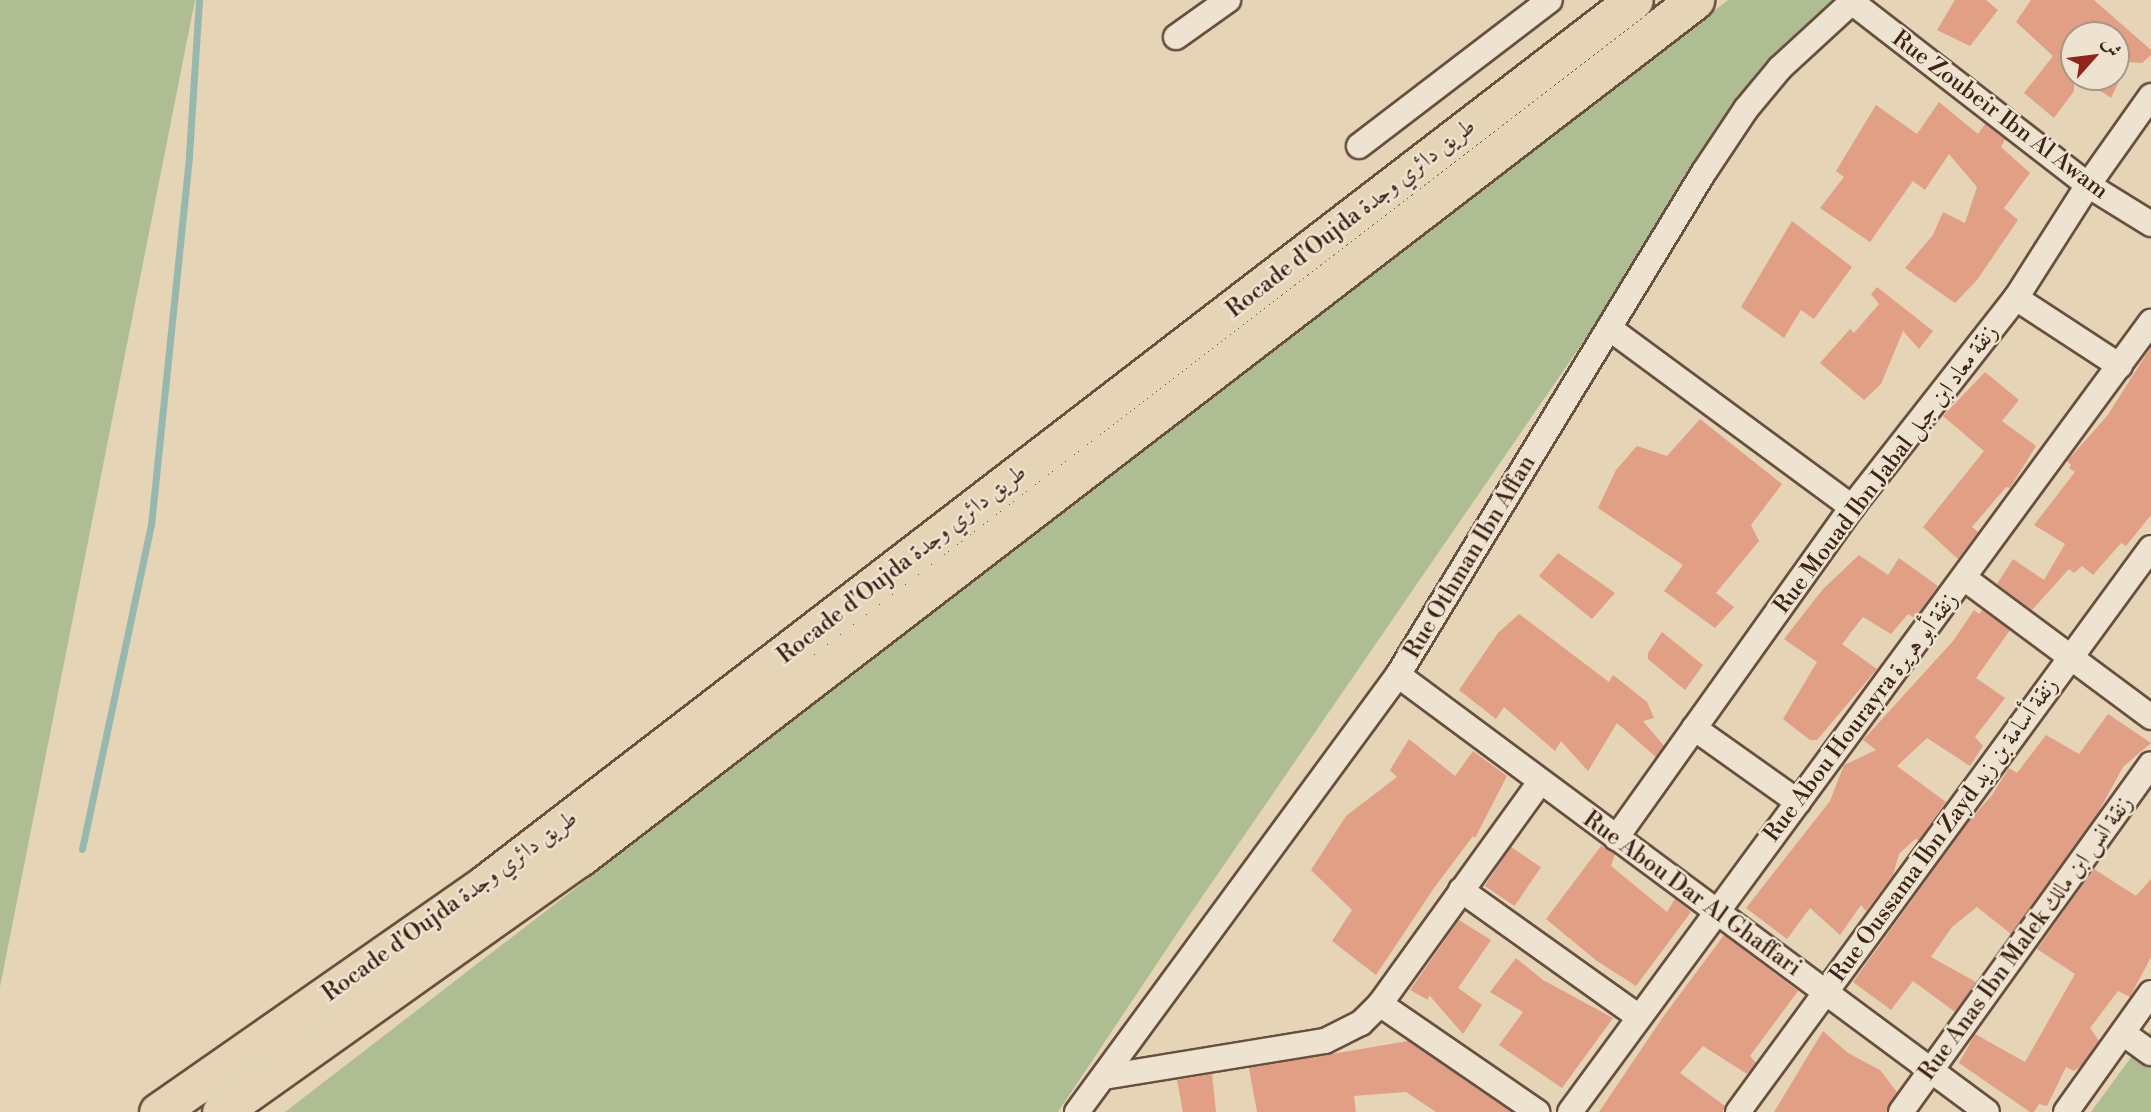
<!DOCTYPE html>
<html>
<head>
<meta charset="utf-8">
<style>
  body { margin:0 }
  #map { position:relative; width:2151px; height:1112px; overflow:hidden; background:#e5d4b6; font-family:"Libre Bodoni",Amiri,serif }
  div>[style] { position:absolute }
  .green>* { inset:0; background:#afbe92 }
  .stream>* { height:7px; margin:-3.5px; padding:0 3.5px; transform-origin:3.5px; border-radius:3.5px; background:#96b8ae }
  .building>* { inset:0; background:#e19f85; transform-origin:0 0 }
  .roads { filter:drop-shadow(2px 0 #684f3f) drop-shadow(-2px 0 #684f3f) drop-shadow(0 2px #684f3f) drop-shadow(0 -2px #684f3f) }
  .minor>* { height:24px; margin:-12px; padding:0 12px; transform-origin:12px; border-radius:12px; background:#eee3d0 }
  .highway>* { height:37px; margin:-18.5px; padding:0 18.5px; transform-origin:18.5px; border-radius:18.5px; background:#e5d4b6 }
  span { translate:-50% -50%; white-space:nowrap; text-align:center; line-height:1.15; -webkit-text-stroke:5px #eee3d0; paint-order:stroke }
  .street-label { font-size:23px; color:#3e2317 }
  .north { position:absolute; left:2060px; top:21px; width:70px; height:70px; box-sizing:border-box; background:#eee3d0; border:2px solid #a89686; border-radius:50%; rotate:62deg; font-size:19px; font-weight:700; line-height:28px; text-align:center; color:#3e2317 }
  .north::after { content:''; display:block; margin:auto; width:24px; height:32px; background:#8f2418; clip-path:polygon(50% 0,100% 100%,50% 72%,0 100%) }
</style>
</head>
<body>
<div id="map">
  <div class="green">
    <div style="clip-path:polygon(0 0,195px 0,0 987px)"></div>
    <div style="clip-path:polygon(1728px 0,1856px 0,1763px 80px,1180px 929px,1058px 1112px,285px 1112px)"></div>
    <div style="clip-path:polygon(2151px 1030px,2151px 1112px,2091px 1112px)"></div>
  </div>
  <div class="stream">
    <div style="left:82px;top:849px;width:331px;rotate:-78deg"></div>
    <div style="left:151px;top:525px;width:372px;rotate:-84.1deg"></div>
    <div style="left:189px;top:155px;width:155px;rotate:-86.3deg"></div>
  </div>
  <div class="building">
    <div style="clip-path:polygon(1955px 0,1986px 0,1998px 10px,1970px 46px,1937px 30px)"></div>
    <div style="clip-path:polygon(2031px 0,2094px 0,2151px 50px,2151px 55px,2142px 63px,2116px 61px,2116px 35px,2074px 35px,2074px 91px,2054px 118px,2024px 93px,2053px 56px,2016px 22px)"></div>
    <div style="clip-path:polygon(2080px 77px,2121px 77px,2111px 98px)"></div>
    <div style="clip-path:polygon(1939px 102px,1978px 134px,1985px 124px,2005px 139px,2001px 147px,2030px 173px,2004px 208px,2018px 220px,1977px 280px,1955px 303px,1905px 268px,1933px 235px,1943px 212px,1965px 223px,1977px 187px,1949px 154px,1925px 190px,1913px 181px,1870px 242px,1820px 208px,1844px 177px,1836px 171px,1876px 105px,1917px 134px)"></div>
    <div style="clip-path:polygon(1792px 221px,1852px 267px,1814px 319px,1801px 310px,1784px 338px,1741px 307px)"></div>
    <div style="clip-path:polygon(1877px 287px,1933px 331px,1919px 349px,1903px 331px,1881px 384px,1864px 400px,1820px 363px,1850px 329px,1854px 333px,1879px 304px,1871px 294px)"></div>
    <div style="clip-path:polygon(2151px 347px,2151px 515px,2126px 546px,2121px 543px,2093px 575px,2082px 566px,2074px 573px,2069px 569px,2032px 610px,1997px 584px,2013px 559px,2044px 580px,2065px 544px,2034px 525px,2075px 472px,2069px 468px,2071px 465px,2067px 461px,2107px 416px)"></div>
    <div style="clip-path:polygon(1985px 372px,2019px 400px,2002px 421px,2036px 446px,2010px 488px,2006px 487px,1972px 527px,1978px 532px,1958px 559px,1923px 527px,1984px 451px,1943px 416px)"></div>
    <div style="clip-path:polygon(1700px 419px,1782px 484px,1751px 525px,1759px 541px,1716px 593px,1734px 607px,1715px 628px,1664px 591px,1683px 565px,1598px 508px,1616px 470px,1637px 446px,1667px 456px)"></div>
    <div style="clip-path:polygon(1558px 553px,1615px 593px,1592px 619px,1539px 576px)"></div>
    <div style="clip-path:polygon(1859px 555px,1888px 575px,1899px 558px,1938px 586px,1915px 618px,1908px 614px,1891px 634px,1863px 617px,1842px 644px,1877px 669px,1817px 740px,1810px 740px,1783px 719px,1817px 662px,1784px 639px,1823px 589px)"></div>
    <div style="clip-path:polygon(1974px 610px,1979px 614px,1982px 610px,2010px 630px,1976px 678px,2005px 698px,1975px 737px,1983px 746px,1970px 766px,1927px 738px,1897px 766px,1946px 802px,1919px 840px,1915px 839px,1899px 854px,1893px 875px,1866px 911px,1861px 905px,1840px 935px,1810px 908px,1787px 939px,1746px 908px,1830px 801px,1844px 765px,1876px 750px,1863px 740px,1953px 641px)"></div>
    <div style="clip-path:polygon(1519px 614px,1609px 682px,1613px 675px,1647px 702px,1654px 718px,1643px 721px,1664px 746px,1656px 757px,1617px 723px,1588px 771px,1561px 741px,1555px 751px,1504px 707px,1496px 719px,1459px 690px,1498px 633px)"></div>
    <div style="clip-path:polygon(1662px 632px,1703px 665px,1685px 690px,1648px 659px,1648px 653px)"></div>
    <div style="clip-path:polygon(2108px 714px,2151px 743px,2123px 767px,2099px 811px,2011px 934px,1977px 907px,1952px 927px,1931px 957px,1976px 982px,1955px 1012px,1913px 981px,1891px 1010px,1853px 982px,1970px 820px,1992px 795px,2009px 768px,2017px 773px,2046px 735px,2079px 754px)"></div>
    <div style="clip-path:polygon(1409px 739px,1455px 776px,1473px 751px,1507px 776px,1475px 838px,1473px 836px,1434px 888px,1376px 975px,1332px 941px,1352px 910px,1311px 870px,1346px 816px,1397px 777px,1390px 770px)"></div>
    <div style="clip-path:polygon(1601px 846px,1615px 854px,1611px 866px,1667px 912px,1675px 899px,1691px 912px,1636px 986px,1597px 961px,1546px 919px)"></div>
    <div style="left:1511px;top:847px;width:36px;height:47px;rotate:34deg"></div>
    <div style="clip-path:polygon(2094px 869px,2136px 896px,2151px 879px,2151px 957px,2130px 997px,2118px 991px,2090px 1028px,2099px 1041px,2082px 1065px,2074px 1071px,2066px 1067px,2047px 1106px,2039px 1104px,2034px 1112px,2030px 1112px,1959px 1063px,1975px 1034px,2025px 1062px,2075px 974px,2037px 949px)"></div>
    <div style="clip-path:polygon(1459px 920px,1491px 940px,1458px 988px,1482px 1005px,1463px 1034px,1429px 995px,1428px 1000px,1410px 990px)"></div>
    <div style="clip-path:polygon(1724px 935px,1798px 991px,1750px 1056px,1756px 1063px,1747px 1074px,1703px 1046px,1680px 1073px,1725px 1106px,1723px 1112px,1599px 1112px,1663px 1017px)"></div>
    <div style="clip-path:polygon(1516px 958px,1543px 980px,1613px 1018px,1562px 1088px,1499px 1045px,1523px 1012px,1490px 992px)"></div>
    <div style="clip-path:polygon(1823px 1031px,1848px 1053px,1880px 1070px,1897px 1092px,1886px 1112px,1774px 1112px)"></div>
    <div style="clip-path:polygon(1408px 1041px,1511px 1112px,1436px 1112px,1406px 1092px,1354px 1096px,1356px 1112px,1257px 1112px,1249px 1068px)"></div>
    <div style="clip-path:polygon(1212px 1074px,1216px 1112px,1183px 1112px,1177px 1080px)"></div>
  </div>
  <div class="roads">
    <div class="minor">
      <div style="left:1852px;top:2px;width:299px;rotate:37.8deg"></div>
      <div style="left:2088px;top:185px;width:74px;rotate:31.8deg"></div>
      <div style="left:1176px;top:37px;width:64px;rotate:-35.4deg"></div>
      <div style="left:1359px;top:146px;width:240px;rotate:-37.4deg"></div>
      <div style="left:2016px;top:298px;width:124px;rotate:33.2deg"></div>
      <div style="left:1609px;top:328px;width:302px;rotate:36.4deg"></div>
      <div style="left:1964px;top:578px;width:233px;rotate:36.6deg"></div>
      <div style="left:1398px;top:675px;width:733px;rotate:36.57deg"></div>
      <div style="left:1694px;top:728px;width:128px;rotate:35.4deg"></div>
      <div style="left:1616px;top:838px;width:407px;rotate:-54.5deg"></div>
      <div style="left:1852px;top:507px;width:266px;rotate:-51.9deg"></div>
      <div style="left:2016px;top:298px;width:134px;rotate:-57.5deg"></div>
      <div style="left:2088px;top:185px;width:109px;rotate:-54.7deg"></div>
      <div style="left:1461px;top:890px;width:219px;rotate:35.5deg"></div>
      <div style="left:1380px;top:1004px;width:274px;rotate:-54.2deg"></div>
      <div style="left:2123px;top:1033px;width:34px;rotate:36deg"></div>
      <div style="left:1104px;top:1077px;width:224px;rotate:-9.3deg"></div>
      <div style="left:1325px;top:1041px;width:40px;rotate:-26.6deg"></div>
      <div style="left:1361px;top:1023px;width:27px;rotate:-45deg"></div>
      <div style="left:1380px;top:1004px;width:191px;rotate:34.5deg"></div>
      <div style="left:1077px;top:1112px;width:542px;rotate:-53.7deg"></div>
      <div style="left:1398px;top:675px;width:589px;rotate:-58.69deg"></div>
      <div style="left:1704px;top:172px;width:76px;rotate:-56.3deg"></div>
      <div style="left:1746px;top:109px;width:53px;rotate:-50.3deg"></div>
      <div style="left:1780px;top:68px;width:100px;rotate:-42.6deg"></div>
      <div style="left:1570px;top:1112px;width:981px;rotate:-53.67deg"></div>
      <div style="left:1738px;top:1112px;width:699px;rotate:-53.79deg"></div>
      <div style="left:1901px;top:1112px;width:428px;rotate:-54.3deg"></div>
      <div style="left:2066px;top:1112px;width:146px;rotate:-54.5deg"></div>
    </div>
    <div class="highway">
      <div style="left:158px;top:1112px;width:400px;rotate:-34.9deg"></div>
      <div style="left:486px;top:883px;width:1448px;rotate:-37.57deg"></div>
      <div style="left:221px;top:1112px;width:439px;rotate:-35.4deg"></div>
      <div style="left:579px;top:858px;width:1408px;rotate:-37.55deg"></div>
    </div>
  </div>
  <div class="street-label">
    <span style="left:2000px;top:115px;rotate:37deg">Rue Zoubeir Ibn Al Awam</span>
    <span style="left:1351px;top:218px;rotate:-38deg">Rocade d'Oujda طريق دائري وجدة</span>
    <span style="left:1886px;top:469px;rotate:-53deg">Rue Mouad Ibn Jabal زنقة معاد ابن جبل</span>
    <span style="left:1470px;top:557px;rotate:-59deg">Rue Othman Ibn Affan</span>
    <span style="left:902px;top:564px;rotate:-38deg">Rocade d'Oujda طريق دائري وجدة</span>
    <span style="left:1861px;top:717px;rotate:-53deg">Rue Abou Hourayra زنقة أبو هريرة</span>
    <span style="left:1944px;top:830px;rotate:-54deg">Rue Oussama Ibn Zayd زنقة أسامة بن زيد</span>
    <span style="left:1692px;top:894px;rotate:36deg">Rue Abou Dar Al Ghaffari</span>
    <span style="left:450px;top:906px;rotate:-36deg">Rocade d'Oujda طريق دائري وجدة</span>
    <span style="left:2026px;top:938px;rotate:-54deg">Rue Anas Ibn Malek زنقة انس ابن مالك</span>
  </div>
  <div class="north">ش</div>
</div>
</body>
</html>
